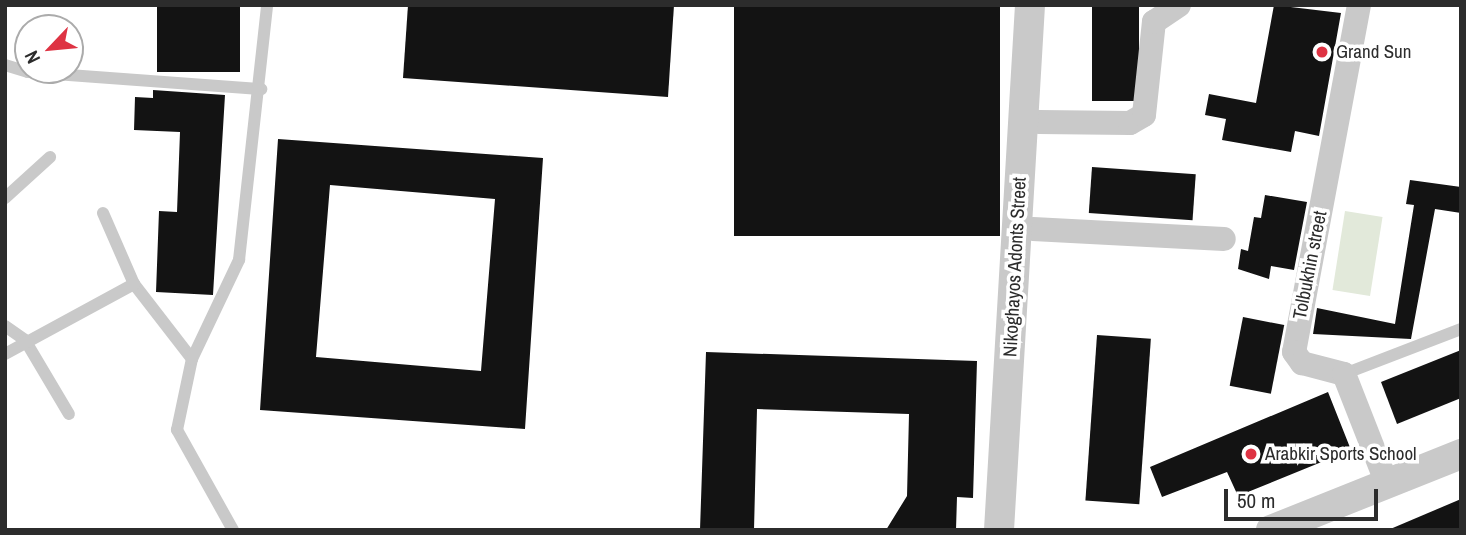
<!DOCTYPE html>
<html>
<head>
<meta charset="utf-8">
<style>
  body { margin:0 }
  #map { position:relative; width:1466px; height:535px; overflow:hidden; background:#fff; font-family:"Archivo Narrow",sans-serif }
  div>[style] { position:absolute }
  .green>* { inset:0; background:#e2e9da; transform-origin:0 0 }
  .building>* { inset:0; background:#131313; transform-origin:0 0 }
  .service>* { height:12px; margin:-6px; padding:0 6px; transform-origin:6px; border-radius:6px; background:#c9c9c9 }
  .minor>* { height:24px; margin:-12px; padding:0 12px; transform-origin:12px; border-radius:12px; background:#c9c9c9 }
  .tertiary>* { height:30px; margin:-15px; padding:0 15px; transform-origin:15px; border-radius:15px; background:#c9c9c9 }
  .dots>* { width:19px; height:19px; translate:-50% -50%; box-sizing:border-box; border:4px solid #fff; border-radius:50% }
  span { translate:-50% -50%; white-space:nowrap; text-align:center; line-height:1.15; -webkit-text-stroke:7px #fff; paint-order:stroke }
  .poi-label { font-size:19px; color:#2c2c2c }
  .left { translate:0 -50%; text-align:left }
  .street-label { font-size:19px; color:#2c2c2c }
  .frame { position:absolute; inset:0; border:7px solid #2c2c2c; pointer-events:none }
  .north { position:absolute; left:14px; top:14px; width:70px; height:70px; box-sizing:border-box; background:#fff; border:2px solid #ababab; border-radius:50%; rotate:244deg; font-size:19px; font-weight:700; line-height:28px; text-align:center; color:#2c2c2c }
  .north::after { content:''; display:block; margin:auto; width:24px; height:32px; background:#de3343; clip-path:polygon(50% 0,100% 100%,50% 72%,0 100%) }
  .scale { position:absolute; left:1224px; top:489px; width:154px; height:32px; box-sizing:border-box; border:4px solid #2c2c2c; border-top:0; padding-left:9px; font-size:21px; line-height:24px; white-space:nowrap; color:#2c2c2c; -webkit-text-stroke:5px #fff; paint-order:stroke }
</style>
</head>
<body>
<div id="map">
  <div class="green">
    <div style="left:1345px;top:211px;width:38px;height:80px;rotate:9deg"></div>
  </div>
  <div class="building">
    <div style="left:157px;top:5px;width:83px;height:67px"></div>
    <div style="clip-path:polygon(408px 5px,674px 5px,668px 97px,403px 78px)"></div>
    <div style="left:734px;top:5px;width:266px;height:231px"></div>
    <div style="left:1092px;top:5px;width:47px;height:96px"></div>
    <div style="clip-path:polygon(1274px 5px,1341px 13px,1319px 136px,1295px 131px,1291px 152px,1222px 140px,1226px 119px,1205px 115px,1209px 94px,1256px 103px)"></div>
    <div style="clip-path:polygon(153px 90px,225px 95px,213px 295px,156px 292px,159px 211px,177px 212px,180px 132px,134px 130px,135px 97px,153px 98px)"></div>
    <div style="clip-path:polygon(evenodd,278px 139px,543px 158px,525px 429px,260px 410px,278px 139px,330px 185px,495px 199px,481px 371px,316px 357px,330px 185px)"></div>
    <div style="left:1092px;top:167px;width:104px;height:46px;rotate:4deg"></div>
    <div style="clip-path:polygon(1410px 180px,1461px 187px,1461px 213px,1435px 209px,1411px 339px,1313px 334px,1317px 308px,1395px 324px,1414px 205px,1406px 204px)"></div>
    <div style="clip-path:polygon(1265px 195px,1307px 202px,1294px 270px,1271px 266px,1269px 279px,1238px 269px,1241px 249px,1248px 251px,1254px 217px,1261px 218px)"></div>
    <div style="left:1243px;top:317px;width:42px;height:70px;rotate:11deg"></div>
    <div style="left:1097px;top:335px;width:54px;height:166px;rotate:4deg"></div>
    <div style="clip-path:polygon(1461px 350px,1461px 398px,1397px 424px,1381px 382px)"></div>
    <div style="clip-path:polygon(706px 352px,977px 361px,973px 498px,957px 497px,956px 530px,886px 530px,907px 496px,909px 414px,757px 409px,754px 530px,700px 530px)"></div>
    <div style="clip-path:polygon(1328px 392px,1351px 450px,1238px 496px,1227px 472px,1162px 497px,1150px 467px)"></div>
    <div style="clip-path:polygon(1461px 499px,1461px 530px,1388px 530px)"></div>
  </div>
  <div class="service">
    <div style="left:5px;top:65px;width:24px;rotate:17deg"></div>
    <div style="left:28px;top:72px;width:234px;rotate:4.2deg"></div>
    <div style="left:5px;top:198px;width:61px;rotate:-42.3deg"></div>
    <div style="left:103px;top:213px;width:77px;rotate:66.4deg"></div>
    <div style="left:134px;top:284px;width:95px;rotate:52.3deg"></div>
    <div style="left:5px;top:326px;width:24px;rotate:35deg"></div>
    <div style="left:25px;top:340px;width:86px;rotate:59.3deg"></div>
    <div style="left:5px;top:354px;width:147px;rotate:-28.5deg"></div>
    <div style="left:1344px;top:374px;width:125px;rotate:-21deg"></div>
    <div style="left:233px;top:530px;width:115px;rotate:-119.2deg"></div>
    <div style="left:177px;top:430px;width:73px;rotate:-78.1deg"></div>
    <div style="left:192px;top:359px;width:110px;rotate:-64.6deg"></div>
    <div style="left:239px;top:260px;width:257px;rotate:-83.7deg"></div>
  </div>
  <div class="minor">
    <div style="left:1359px;top:5px;width:353px;rotate:100.6deg"></div>
    <div style="left:1294px;top:352px;width:14px;rotate:54deg"></div>
    <div style="left:1302px;top:363px;width:43px;rotate:14.7deg"></div>
    <div style="left:1344px;top:374px;width:118px;rotate:68.6deg"></div>
    <div style="left:1039px;top:122px;width:91px;rotate:0.6deg"></div>
    <div style="left:1130px;top:123px;width:16px;rotate:-30deg"></div>
    <div style="left:1144px;top:115px;width:94px;rotate:-83.9deg"></div>
    <div style="left:1154px;top:22px;width:30px;rotate:-34deg"></div>
    <div style="left:1033px;top:229px;width:191px;rotate:3deg"></div>
  </div>
  <div class="tertiary">
    <div style="left:999px;top:530px;width:526px;rotate:-86.62deg"></div>
    <div style="left:1271px;top:530px;width:205px;rotate:-21.8deg"></div>
  </div>
  <div class="dots">
    <div style="left:1322px;top:52px;background:#de3343"></div>
    <div style="left:1251px;top:454px;background:#de3343"></div>
  </div>
  <div class="poi-label">
    <span class="left" style="left:1336px;top:52px">Grand Sun</span>
    <span class="left" style="left:1265px;top:454px">Arabkir Sports School</span>
  </div>
  <div class="street-label">
    <span style="left:1310px;top:265px;rotate:-79deg">Tolbukhin street</span>
    <span style="left:1015px;top:267px;rotate:-87deg">Nikoghayos Adonts Street</span>
  </div>
  <div class="frame"></div>
  <div class="north">N</div>
  <div class="scale">50 m</div>
</div>
</body>
</html>
